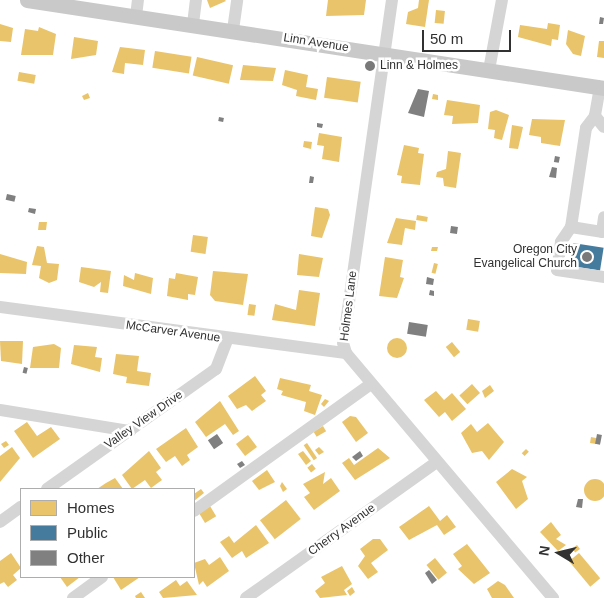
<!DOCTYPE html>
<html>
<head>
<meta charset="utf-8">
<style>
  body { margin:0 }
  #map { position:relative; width:604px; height:598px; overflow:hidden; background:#fff; font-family:Arial,sans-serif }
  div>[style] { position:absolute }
  .homes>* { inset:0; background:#e9c46a; transform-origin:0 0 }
  .round { border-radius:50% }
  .public>* { inset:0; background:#457b9d; transform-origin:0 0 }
  .building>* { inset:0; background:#808080; transform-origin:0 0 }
  .minor>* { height:12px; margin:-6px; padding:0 6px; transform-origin:6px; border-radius:6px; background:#d5d5d5 }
  .major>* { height:15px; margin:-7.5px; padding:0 7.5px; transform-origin:7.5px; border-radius:7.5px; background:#c9c9c9 }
  .dots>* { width:14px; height:14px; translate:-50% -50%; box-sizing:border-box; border:2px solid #fff; border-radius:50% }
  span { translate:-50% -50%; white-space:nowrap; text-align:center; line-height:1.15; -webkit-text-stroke:5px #fff; paint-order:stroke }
  .street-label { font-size:12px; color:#313131 }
  .poi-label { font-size:12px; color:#313131 }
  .left { translate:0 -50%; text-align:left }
  .right { translate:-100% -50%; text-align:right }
  .legend { position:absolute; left:20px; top:488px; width:175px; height:90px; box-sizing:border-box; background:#fff; border:1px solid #adadad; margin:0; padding:6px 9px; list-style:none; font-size:15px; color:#313131 }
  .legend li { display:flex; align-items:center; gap:10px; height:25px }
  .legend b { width:25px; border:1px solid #adadad }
  .north { position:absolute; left:534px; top:528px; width:50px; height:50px; -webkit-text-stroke:4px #fff; paint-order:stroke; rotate:279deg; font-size:14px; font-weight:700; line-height:20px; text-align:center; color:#313131 }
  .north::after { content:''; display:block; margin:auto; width:18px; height:22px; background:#313131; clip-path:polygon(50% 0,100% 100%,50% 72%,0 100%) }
  .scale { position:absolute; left:422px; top:30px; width:89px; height:22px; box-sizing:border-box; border:2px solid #313131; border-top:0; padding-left:6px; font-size:15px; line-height:18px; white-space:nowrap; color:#313131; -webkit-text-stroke:4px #fff; paint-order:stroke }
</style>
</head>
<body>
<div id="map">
  <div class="homes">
    <div style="clip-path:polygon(207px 0,225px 0,226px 1px,210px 8px)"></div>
    <div style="clip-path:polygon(328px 0,366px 0,364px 15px,326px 16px)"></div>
    <div style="clip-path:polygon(419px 0,429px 0,425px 27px,406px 24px,408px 12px,418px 8px)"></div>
    <div style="left:436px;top:10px;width:9px;height:13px;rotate:6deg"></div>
    <div style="clip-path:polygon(548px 23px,560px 25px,558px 40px,552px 39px,551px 46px,518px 37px,520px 25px,547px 29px)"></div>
    <div style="clip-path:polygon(0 24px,13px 28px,11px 42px,0 41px)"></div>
    <div style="clip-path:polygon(39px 27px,56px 34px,53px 55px,21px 55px,25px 29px,38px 31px)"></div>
    <div style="clip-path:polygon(568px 30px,585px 36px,581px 56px,573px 54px,566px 44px)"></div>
    <div style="clip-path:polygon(74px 37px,98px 41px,96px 55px,71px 59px)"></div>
    <div style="clip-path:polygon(599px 41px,604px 41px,604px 58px,597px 57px)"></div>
    <div style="clip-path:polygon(120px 47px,145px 50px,143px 65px,125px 63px,124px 74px,112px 72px)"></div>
    <div style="left:155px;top:51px;width:37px;height:17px;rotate:9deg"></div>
    <div style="left:197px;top:57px;width:37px;height:19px;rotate:13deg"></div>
    <div style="clip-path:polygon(243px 65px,276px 68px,273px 81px,240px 80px)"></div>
    <div style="clip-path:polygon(285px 70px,308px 75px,306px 87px,318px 89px,316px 100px,296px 96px,297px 90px,282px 85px)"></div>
    <div style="left:19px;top:72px;width:17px;height:9px;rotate:10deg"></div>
    <div style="left:327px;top:77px;width:34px;height:21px;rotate:8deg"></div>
    <div style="clip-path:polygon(88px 93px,90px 98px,84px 100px,82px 96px)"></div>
    <div style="clip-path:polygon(433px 94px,438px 95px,438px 100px,432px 99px)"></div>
    <div style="clip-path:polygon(447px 100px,480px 105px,478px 123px,452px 124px,453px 116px,444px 115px)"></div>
    <div style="clip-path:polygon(496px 110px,509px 115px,502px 140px,494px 138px,495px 130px,488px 129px,490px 112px)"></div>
    <div style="clip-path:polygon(532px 119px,565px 120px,560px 146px,541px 143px,541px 137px,529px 135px)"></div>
    <div style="clip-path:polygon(512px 125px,523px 127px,518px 149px,509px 148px)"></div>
    <div style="clip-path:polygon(319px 133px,342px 137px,339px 162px,322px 159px,324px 146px,317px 145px)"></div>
    <div style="clip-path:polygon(304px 141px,312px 142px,311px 149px,303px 147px)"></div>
    <div style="clip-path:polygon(404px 145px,419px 148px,418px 153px,424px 154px,420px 185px,401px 183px,402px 176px,397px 175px)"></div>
    <div style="clip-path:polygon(448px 151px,461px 153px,456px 188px,444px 186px,443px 178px,436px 177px,437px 172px,446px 169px)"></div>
    <div style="clip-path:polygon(315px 207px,328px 209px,330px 215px,322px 238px,311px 236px)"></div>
    <div style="left:417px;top:215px;width:11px;height:5px;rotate:10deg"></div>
    <div style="clip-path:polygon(396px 218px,416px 221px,415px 230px,405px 228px,402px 245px,387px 243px)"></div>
    <div style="clip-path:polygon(39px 222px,47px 222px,46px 230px,38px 230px)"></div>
    <div style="left:193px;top:235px;width:15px;height:17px;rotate:8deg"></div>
    <div style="clip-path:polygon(37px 246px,44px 247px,47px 263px,59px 264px,57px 280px,49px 283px,39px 278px,41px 266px,32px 265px)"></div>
    <div style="clip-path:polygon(432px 247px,438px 247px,437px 251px,431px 251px)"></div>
    <div style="clip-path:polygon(0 254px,27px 262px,26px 274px,0 273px)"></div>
    <div style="clip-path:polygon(299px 254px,323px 258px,319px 277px,297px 275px)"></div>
    <div style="clip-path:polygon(385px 257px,403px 260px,400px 277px,404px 278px,397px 298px,379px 296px)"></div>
    <div style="left:434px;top:263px;width:4px;height:10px;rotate:14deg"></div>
    <div style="clip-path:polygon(81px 267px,111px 271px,108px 293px,100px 292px,101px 282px,94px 287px,79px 282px)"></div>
    <div style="clip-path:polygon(213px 271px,248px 274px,243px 305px,215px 301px,210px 295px)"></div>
    <div style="clip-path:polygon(135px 273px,153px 278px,151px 294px,123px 286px,124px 275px,134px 280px)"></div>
    <div style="clip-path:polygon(176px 273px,198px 277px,195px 295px,188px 294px,188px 300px,167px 296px,169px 278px,175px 279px)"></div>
    <div style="clip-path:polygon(299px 290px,320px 293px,315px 326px,272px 320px,275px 304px,296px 310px)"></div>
    <div style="left:249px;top:304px;width:7px;height:11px;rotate:8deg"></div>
    <div style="left:468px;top:319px;width:12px;height:11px;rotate:9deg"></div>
    <div class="round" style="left:387px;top:338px;width:20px;height:20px"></div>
    <div style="clip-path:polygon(0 341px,23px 341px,22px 364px,1px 361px)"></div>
    <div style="left:452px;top:342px;width:13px;height:8px;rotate:51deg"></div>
    <div style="clip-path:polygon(54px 344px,61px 348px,59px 368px,30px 368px,33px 347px)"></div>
    <div style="clip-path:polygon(74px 345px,97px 347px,95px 357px,102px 358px,100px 372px,71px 364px)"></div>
    <div style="clip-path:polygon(116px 354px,139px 356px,137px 371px,151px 373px,149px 386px,126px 383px,127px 377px,113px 374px)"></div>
    <div style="clip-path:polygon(255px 376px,266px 391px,261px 395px,266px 401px,252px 411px,246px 405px,237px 409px,228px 396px)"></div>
    <div style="clip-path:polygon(280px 378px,311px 385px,309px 391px,322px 395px,315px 415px,304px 411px,306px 402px,281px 395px,283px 391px,277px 389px)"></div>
    <div style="left:472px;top:384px;width:12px;height:17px;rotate:48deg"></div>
    <div style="clip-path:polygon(490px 385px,494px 391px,485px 398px,482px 391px)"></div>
    <div style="clip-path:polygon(436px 391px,444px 400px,452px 393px,466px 409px,452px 421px,445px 412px,439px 417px,424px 400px)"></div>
    <div style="clip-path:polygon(325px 399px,329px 401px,324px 407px,321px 404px)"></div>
    <div style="clip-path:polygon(220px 401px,239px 431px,233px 435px,225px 424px,206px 437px,195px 422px)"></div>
    <div style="clip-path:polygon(350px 416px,356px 417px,368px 433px,356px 442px,342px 422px)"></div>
    <div style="clip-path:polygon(27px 422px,37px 436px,51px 427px,60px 439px,33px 458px,14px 431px)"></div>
    <div style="clip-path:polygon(488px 423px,504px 442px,489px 460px,482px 451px,472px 453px,461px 433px,471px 424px,477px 432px)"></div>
    <div style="left:323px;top:426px;width:6px;height:11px;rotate:59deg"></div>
    <div style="clip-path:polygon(186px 428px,198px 447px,187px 455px,190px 460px,182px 466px,175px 456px,166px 462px,156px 449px)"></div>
    <div style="left:248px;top:435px;width:15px;height:15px;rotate:53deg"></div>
    <div style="clip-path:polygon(591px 437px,596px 438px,596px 444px,590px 443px)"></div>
    <div style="clip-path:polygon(6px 441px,9px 445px,4px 448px,1px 444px)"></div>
    <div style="left:307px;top:443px;width:18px;height:4px;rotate:56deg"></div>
    <div style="clip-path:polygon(12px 447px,20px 458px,0 482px,0 456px)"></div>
    <div style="clip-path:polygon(319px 447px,324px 452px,319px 455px,315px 450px)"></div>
    <div style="clip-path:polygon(378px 448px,390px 458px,355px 480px,342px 463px,349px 458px,354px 465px)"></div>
    <div style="left:526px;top:449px;width:4px;height:6px;rotate:45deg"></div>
    <div style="clip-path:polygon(149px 451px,161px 468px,156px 472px,162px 480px,151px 488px,145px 480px,132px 489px,122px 475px)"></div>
    <div style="clip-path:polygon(303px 451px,311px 461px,306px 465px,298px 454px)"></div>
    <div style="left:312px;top:464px;width:6px;height:6px;rotate:51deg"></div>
    <div style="clip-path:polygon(512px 469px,527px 477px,522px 481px,528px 499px,516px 509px,496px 482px)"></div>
    <div style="clip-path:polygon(267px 470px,275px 482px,259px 490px,252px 481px)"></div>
    <div style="clip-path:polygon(325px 472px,323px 484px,331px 478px,340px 491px,314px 510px,304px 497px,310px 493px,303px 484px)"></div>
    <div style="clip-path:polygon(115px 478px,123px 489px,97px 489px,106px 483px)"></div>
    <div class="round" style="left:584px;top:479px;width:22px;height:22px"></div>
    <div style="clip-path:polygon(282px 482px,287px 489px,283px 492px,280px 486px)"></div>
    <div style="clip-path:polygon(201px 489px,204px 493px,194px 501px,194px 494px)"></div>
    <div style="left:286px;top:500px;width:24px;height:33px;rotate:52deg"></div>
    <div style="left:210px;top:506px;width:12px;height:13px;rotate:59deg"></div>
    <div style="clip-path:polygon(429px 506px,440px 521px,447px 515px,456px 527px,444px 535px,437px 525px,409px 540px,399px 527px)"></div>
    <div style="clip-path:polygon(551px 522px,561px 535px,556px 539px,566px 545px,558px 551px,540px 532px)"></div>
    <div style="clip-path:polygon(256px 525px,269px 543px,246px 558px,242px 551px,232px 558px,220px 542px,229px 536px,234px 543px)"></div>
    <div style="clip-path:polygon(373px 539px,380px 539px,388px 550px,371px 563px,378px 572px,368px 579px,358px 566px,365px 556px,360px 549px)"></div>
    <div style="clip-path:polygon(467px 544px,490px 573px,474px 584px,458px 569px,462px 566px,453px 554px)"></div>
    <div style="left:577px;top:545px;width:5px;height:6px;rotate:53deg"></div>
    <div style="clip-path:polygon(11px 553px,21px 568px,13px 575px,17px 580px,8px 587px,4px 582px,0 584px,0 561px)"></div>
    <div style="left:579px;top:553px;width:33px;height:13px;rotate:50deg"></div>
    <div style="clip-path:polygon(220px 557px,229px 571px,207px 587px,203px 581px,199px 585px,194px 563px,205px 559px,209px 565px)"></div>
    <div style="left:435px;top:558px;width:19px;height:11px;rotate:51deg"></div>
    <div style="clip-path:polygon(342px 566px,352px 584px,344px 590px,347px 595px,320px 598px,315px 591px,325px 583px,321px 577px)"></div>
    <div style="clip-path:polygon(60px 577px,80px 577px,67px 587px)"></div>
    <div style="clip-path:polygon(113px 577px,140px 577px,121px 590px)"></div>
    <div style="clip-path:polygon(176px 580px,180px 586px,187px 581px,197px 595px,163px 598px,159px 592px)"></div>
    <div style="clip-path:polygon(498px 581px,505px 585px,514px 598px,492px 598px,487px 589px)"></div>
    <div style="clip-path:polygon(352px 587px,355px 592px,350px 596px,347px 591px)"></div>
    <div style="clip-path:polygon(141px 592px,145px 598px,136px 598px,135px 596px)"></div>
  </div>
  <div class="public">
    <div style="left:573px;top:243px;width:31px;height:23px;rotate:9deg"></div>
  </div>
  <div class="building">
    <div style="clip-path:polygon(600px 17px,604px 18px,603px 24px,599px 24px)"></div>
    <div style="clip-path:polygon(418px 89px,429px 91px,424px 117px,408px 113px)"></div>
    <div style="left:219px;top:117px;width:5px;height:4px;rotate:11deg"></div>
    <div style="clip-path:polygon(317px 123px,323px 124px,322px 128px,317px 127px)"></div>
    <div style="left:555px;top:156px;width:5px;height:6px;rotate:11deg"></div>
    <div style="clip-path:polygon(552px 167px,557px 168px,556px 178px,549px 177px)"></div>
    <div style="clip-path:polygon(310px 176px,314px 177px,313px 183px,309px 183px)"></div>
    <div style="left:7px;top:194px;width:9px;height:6px;rotate:13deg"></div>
    <div style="clip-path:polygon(29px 208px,36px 209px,35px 214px,28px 212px)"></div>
    <div style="left:451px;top:226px;width:7px;height:7px;rotate:8deg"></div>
    <div style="clip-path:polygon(427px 277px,434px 279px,433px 285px,426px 284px)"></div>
    <div style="clip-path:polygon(430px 290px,434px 291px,434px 296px,429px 295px)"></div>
    <div style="left:409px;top:322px;width:19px;height:12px;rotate:9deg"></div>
    <div style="left:24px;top:367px;width:4px;height:6px;rotate:14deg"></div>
    <div style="left:217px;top:434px;width:11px;height:11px;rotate:56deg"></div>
    <div style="left:597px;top:434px;width:5px;height:10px;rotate:11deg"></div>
    <div style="clip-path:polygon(360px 451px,363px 456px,356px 461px,352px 457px)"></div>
    <div style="clip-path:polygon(242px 461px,245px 465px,240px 468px,237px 464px)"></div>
    <div style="clip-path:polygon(578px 499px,583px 499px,582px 508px,576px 507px)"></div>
    <div style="clip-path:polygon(429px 570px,437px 580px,432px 584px,425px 573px)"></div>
  </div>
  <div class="minor">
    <div style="left:392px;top:0;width:346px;rotate:98.1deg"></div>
    <div style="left:343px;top:343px;width:10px;rotate:73deg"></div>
    <div style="left:346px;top:353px;width:321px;rotate:49.8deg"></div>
    <div style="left:136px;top:16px;width:16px;rotate:-83deg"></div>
    <div style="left:193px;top:24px;width:24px;rotate:-83deg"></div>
    <div style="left:233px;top:30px;width:30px;rotate:-82deg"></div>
    <div style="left:489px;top:70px;width:71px;rotate:-79.5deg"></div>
    <div style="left:600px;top:87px;width:29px;rotate:100deg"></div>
    <div style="left:595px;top:116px;width:15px;rotate:127deg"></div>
    <div style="left:586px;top:128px;width:100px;rotate:98.6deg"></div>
    <div style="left:571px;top:227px;width:31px;rotate:9deg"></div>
    <div style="left:602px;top:232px;width:15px;rotate:-82deg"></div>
    <div style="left:595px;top:116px;width:14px;rotate:51deg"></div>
    <div style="left:571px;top:227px;width:18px;rotate:124deg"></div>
    <div style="left:561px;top:242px;width:28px;rotate:98deg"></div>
    <div style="left:557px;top:270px;width:48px;rotate:8.5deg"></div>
    <div style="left:0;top:307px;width:349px;rotate:7.6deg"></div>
    <div style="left:0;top:410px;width:132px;rotate:9.2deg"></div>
    <div style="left:47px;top:489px;width:207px;rotate:-35.4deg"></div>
    <div style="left:216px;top:369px;width:31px;rotate:-69deg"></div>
    <div style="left:194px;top:511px;width:218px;rotate:-35.7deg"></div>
    <div style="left:0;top:522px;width:26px;rotate:-36deg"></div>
    <div style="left:73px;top:598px;width:36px;rotate:-36deg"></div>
    <div style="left:246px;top:598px;width:234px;rotate:-35.5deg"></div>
  </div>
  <div class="major">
    <div style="left:27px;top:0;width:584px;rotate:8.67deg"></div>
  </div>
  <div class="dots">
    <div style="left:370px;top:66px;background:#797979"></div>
    <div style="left:587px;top:257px;background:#797979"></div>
  </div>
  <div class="street-label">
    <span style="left:316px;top:43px;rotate:9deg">Linn Avenue</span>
    <span style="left:349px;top:306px;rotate:-83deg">Holmes Lane</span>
    <span style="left:173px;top:332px;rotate:8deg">McCarver Avenue</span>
    <span style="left:144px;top:420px;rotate:-35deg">Valley View Drive</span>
    <span style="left:342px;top:530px;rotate:-36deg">Cherry Avenue</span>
  </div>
  <div class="poi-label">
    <span class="left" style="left:380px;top:66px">Linn &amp; Holmes</span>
    <span class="right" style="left:577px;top:257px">Oregon City<br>Evangelical Church</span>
  </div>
  <ul class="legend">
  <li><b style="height:14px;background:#e9c46a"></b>Homes</li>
  <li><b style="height:14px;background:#457b9d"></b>Public</li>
  <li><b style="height:14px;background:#808080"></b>Other</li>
  </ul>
  <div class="north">N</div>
  <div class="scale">50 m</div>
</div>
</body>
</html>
